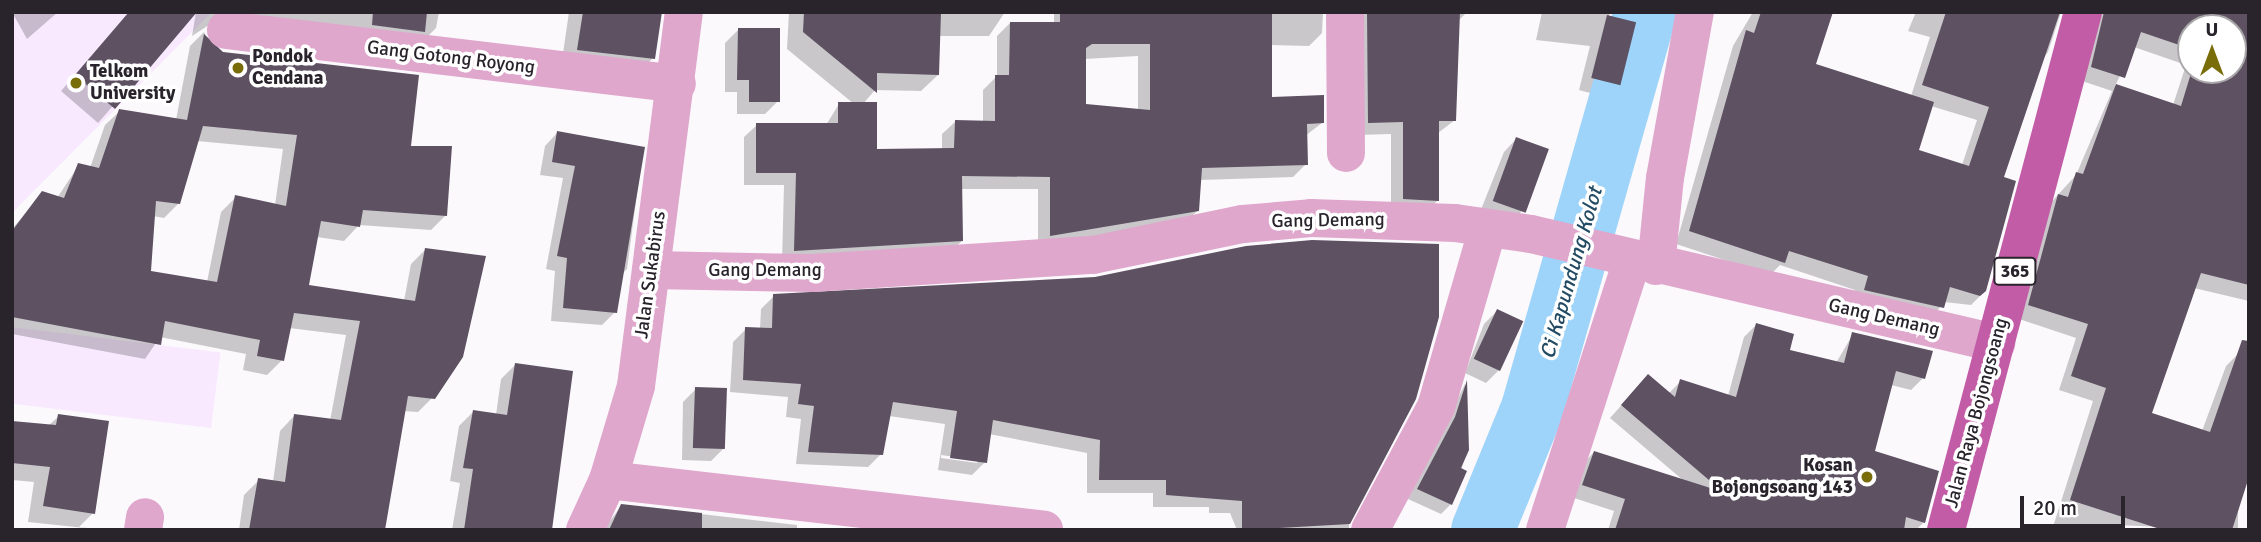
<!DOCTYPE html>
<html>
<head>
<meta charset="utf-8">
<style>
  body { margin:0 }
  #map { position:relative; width:2261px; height:542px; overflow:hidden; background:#fcf9fd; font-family:Signika,sans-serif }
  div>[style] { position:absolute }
  .built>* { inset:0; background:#f9e9ff; transform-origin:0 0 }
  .shadow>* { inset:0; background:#0003 }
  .river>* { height:63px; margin:-31.5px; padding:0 31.5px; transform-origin:31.5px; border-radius:31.5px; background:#9ed4f9 }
  .building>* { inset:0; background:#5d5162; transform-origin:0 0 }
  .minor>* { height:38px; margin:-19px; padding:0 19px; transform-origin:19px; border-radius:19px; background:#e0a7cd }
  .major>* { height:38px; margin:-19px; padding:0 19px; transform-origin:19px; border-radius:19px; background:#c35ca6 }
  .dots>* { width:19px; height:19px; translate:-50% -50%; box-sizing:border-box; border:4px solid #fff; border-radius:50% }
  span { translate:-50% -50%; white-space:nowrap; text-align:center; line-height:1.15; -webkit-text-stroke:7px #fff; paint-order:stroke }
  .shield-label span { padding:2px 5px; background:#fff; border:2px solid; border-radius:5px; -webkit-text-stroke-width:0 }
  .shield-label { font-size:18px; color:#29232b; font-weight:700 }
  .poi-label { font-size:19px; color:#29232b; font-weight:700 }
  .left { translate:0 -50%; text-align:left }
  .right { translate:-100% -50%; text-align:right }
  .street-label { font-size:19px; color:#29232b }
  .water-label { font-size:21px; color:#234b64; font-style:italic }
  .frame { position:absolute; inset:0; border:14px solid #29232b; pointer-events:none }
  .north { position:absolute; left:2177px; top:14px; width:70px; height:70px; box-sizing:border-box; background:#fff; border:2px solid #a9a7aa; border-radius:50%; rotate:0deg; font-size:19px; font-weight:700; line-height:28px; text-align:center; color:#29232b }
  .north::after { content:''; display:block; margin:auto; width:24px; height:32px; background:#796d09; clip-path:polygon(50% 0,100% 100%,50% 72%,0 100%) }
  .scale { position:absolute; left:2020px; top:496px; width:105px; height:32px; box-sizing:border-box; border:4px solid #29232b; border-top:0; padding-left:9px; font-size:21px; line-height:24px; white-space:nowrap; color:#29232b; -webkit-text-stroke:5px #fff; paint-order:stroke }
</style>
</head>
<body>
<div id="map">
  <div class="built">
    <div style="clip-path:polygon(12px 12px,212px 12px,12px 213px)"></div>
    <div style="left:12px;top:327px;width:210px;height:76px;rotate:7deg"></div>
  </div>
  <div class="shadow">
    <div style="clip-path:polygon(12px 12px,58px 12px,27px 39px)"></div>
    <div style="clip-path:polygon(129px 12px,195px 12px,98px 123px,61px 91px)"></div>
    <div style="clip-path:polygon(196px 12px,439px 12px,436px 28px,421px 43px,212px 23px,192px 36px)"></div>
    <div style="clip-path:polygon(569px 12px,660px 12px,653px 58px,635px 76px,561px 67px)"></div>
    <div style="clip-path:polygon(evenodd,789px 12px,1005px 12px,989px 36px,938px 36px,938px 75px,921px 91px,875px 90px,863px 104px,875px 151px,942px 150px,942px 134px,955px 122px,983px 123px,983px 90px,997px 76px,997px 36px,1010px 23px,1054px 24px,1054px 12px,1323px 12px,1322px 33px,1309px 46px,1270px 45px,1270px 99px,1322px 123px,1305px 136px,1306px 164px,1293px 177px,1199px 180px,1198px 210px,1185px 223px,1038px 248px,1038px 189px,961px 189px,962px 241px,949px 253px,782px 263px,784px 185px,744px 185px,744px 137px,757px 125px,826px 125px,839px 104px,854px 104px,787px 49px,789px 12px,1138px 56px,1138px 111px,1084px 106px,1084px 59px,1138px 56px)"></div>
    <div style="clip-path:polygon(1348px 12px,1467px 12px,1458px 21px,1455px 120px,1438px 133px,1438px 200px,1425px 213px,1391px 211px,1391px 134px,1356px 135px)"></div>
    <div style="clip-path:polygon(1542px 12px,1609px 12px,1618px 84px,1605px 97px,1579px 90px,1590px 46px,1536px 40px)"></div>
    <div style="clip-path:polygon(evenodd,1753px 12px,1831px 12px,1814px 65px,1911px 96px,1930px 37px,1908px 31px,1916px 12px,2061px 12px,2048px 52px,2033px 72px,2001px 178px,1985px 291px,1971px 305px,1944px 302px,1929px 321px,1852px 303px,1855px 290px,1780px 265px,1770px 275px,1676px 244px,1733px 46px,1753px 12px,1931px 106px,1977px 120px,1962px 165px,1917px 151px,1931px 106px)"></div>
    <div style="clip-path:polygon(evenodd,2083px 12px,2246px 12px,2249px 301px,2194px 288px,2150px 415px,2202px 431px,2226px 366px,2239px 353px,2238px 530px,2091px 524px,2089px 530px,2052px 530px,2093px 401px,2059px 390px,2076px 338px,2016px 318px,2045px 209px,2076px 175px,2112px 91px,2079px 80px,2083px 12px,2191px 28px,2233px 28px,2233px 70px,2191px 70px,2191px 28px,2083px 12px,2134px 47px,2186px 65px,2173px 105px,2115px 86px,2134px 47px)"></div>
    <div style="clip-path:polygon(738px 30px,778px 101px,765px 114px,737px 114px,737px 92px,725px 92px,725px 43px)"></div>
    <div style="clip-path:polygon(evenodd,204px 32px,211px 48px,409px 148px,446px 215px,431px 230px,359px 225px,344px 241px,317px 237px,307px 286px,404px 301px,411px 264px,426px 249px,433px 397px,418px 412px,403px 411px,384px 530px,239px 530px,244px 495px,259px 480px,273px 482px,280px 431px,294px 416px,330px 421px,346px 335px,289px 328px,282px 360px,267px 375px,243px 370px,246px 354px,160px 337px,145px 359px,12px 334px,12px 229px,43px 193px,57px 198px,79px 165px,90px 168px,105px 125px,120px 111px,176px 120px,190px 46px,204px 32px,197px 141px,283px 149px,275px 205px,236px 197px,221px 212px,207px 282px,149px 272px,153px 216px,164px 218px,179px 203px,197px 141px)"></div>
    <div style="clip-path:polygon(557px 133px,643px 148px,627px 269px,619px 277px,615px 312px,602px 325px,551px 321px,555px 271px,546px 269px,563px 178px,540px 175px,545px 146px)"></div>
    <div style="clip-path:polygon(1516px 139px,1523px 210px,1510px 223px,1480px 212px,1504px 152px)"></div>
    <div style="clip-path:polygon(evenodd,774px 296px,1349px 520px,1349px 530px,1237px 530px,1230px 513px,1209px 513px,1209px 507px,1153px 507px,1153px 493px,1087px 493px,1087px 453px,989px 434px,985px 462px,972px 475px,938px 470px,945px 424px,889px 416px,881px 454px,868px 467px,796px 464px,801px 419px,786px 417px,788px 397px,730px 392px,733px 342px,746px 329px,760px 329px,761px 309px,774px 296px,941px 455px,977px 460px,977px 463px,941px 458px,941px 455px)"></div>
    <div style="clip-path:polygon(1497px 311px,1499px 370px,1486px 383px,1465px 373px,1484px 324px)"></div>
    <div style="clip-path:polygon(1756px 325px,1788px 351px,1836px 363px,1853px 334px,1923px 378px,1911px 390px,1891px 385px,1873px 452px,1924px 522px,1916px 530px,1608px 530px,1614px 511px,1571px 497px,1582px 465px,1594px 452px,1684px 481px,1610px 418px,1636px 389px,1668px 394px,1681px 381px,1728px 396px,1744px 337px)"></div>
    <div style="clip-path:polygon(515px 365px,548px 530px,452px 530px,460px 483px,450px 481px,459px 426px,473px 412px,496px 415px,501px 379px)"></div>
    <div style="clip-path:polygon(1465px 384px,1467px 450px,1451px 504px,1441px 514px,1408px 499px)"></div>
    <div style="clip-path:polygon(696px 389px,724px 448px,711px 461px,682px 460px,683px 402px)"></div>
    <div style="clip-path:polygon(59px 416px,93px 513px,79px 527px,104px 530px,28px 522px,34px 482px,12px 480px,12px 422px,48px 426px)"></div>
    <div style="clip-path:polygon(622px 505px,797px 525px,797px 530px,603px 530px)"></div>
  </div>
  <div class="river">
    <div style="left:1482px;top:530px;width:132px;rotate:-67.7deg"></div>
    <div style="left:1532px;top:408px;width:412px;rotate:-74.1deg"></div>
  </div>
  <div class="building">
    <div style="clip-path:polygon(129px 12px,197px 12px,115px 109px,75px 75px)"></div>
    <div style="clip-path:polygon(373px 12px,427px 12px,425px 32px,372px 25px)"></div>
    <div style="clip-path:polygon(583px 12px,662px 12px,655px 59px,577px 50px)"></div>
    <div style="clip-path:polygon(804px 12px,941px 12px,939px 75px,877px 73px,877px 93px,803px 32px)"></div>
    <div style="clip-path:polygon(evenodd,1272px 12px,1272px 97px,1324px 95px,1324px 123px,1307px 124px,1308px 165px,1202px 168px,1199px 211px,1050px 236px,1050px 177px,962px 176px,963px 241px,794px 251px,796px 173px,756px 173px,756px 123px,838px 123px,838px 102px,877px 102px,877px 149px,954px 148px,955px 120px,995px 121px,995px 75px,1009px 75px,1010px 22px,1060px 22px,1060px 13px,1272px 12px,1092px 44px,1150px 44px,1150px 110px,1086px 104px,1086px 48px,1092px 44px)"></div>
    <div style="clip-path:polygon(1367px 12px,1460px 12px,1456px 121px,1439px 121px,1439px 201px,1403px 199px,1403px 122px,1368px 123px)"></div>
    <div style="clip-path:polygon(1761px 12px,1833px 12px,1816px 64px,1934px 102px,1919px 150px,1969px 166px,1989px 107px,1922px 85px,1946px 12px,2060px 12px,2004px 177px,2016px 181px,1986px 291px,1980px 296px,1950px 287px,1944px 308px,1864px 290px,1868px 276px,1789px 251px,1785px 263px,1689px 231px,1746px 30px,1754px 33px)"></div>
    <div style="clip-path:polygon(2104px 12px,2249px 12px,2249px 285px,2201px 273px,2152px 413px,2210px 432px,2242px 340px,2249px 341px,2249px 477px,2232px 530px,2163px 530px,2070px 500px,2106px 388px,2071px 376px,2088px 324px,2028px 305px,2058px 194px,2068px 197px,2076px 172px,2083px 174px,2116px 84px,2181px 106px,2192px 70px,2233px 70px,2233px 28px,2191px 28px,2191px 49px,2141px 32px,2125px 78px,2091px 67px)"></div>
    <div style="left:1607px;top:15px;width:30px;height:65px;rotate:14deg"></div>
    <div style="clip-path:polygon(738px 28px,780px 28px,780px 102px,749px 102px,749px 80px,737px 80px)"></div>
    <div style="clip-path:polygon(evenodd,204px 34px,223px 52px,419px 75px,411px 146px,452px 146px,447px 216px,363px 210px,360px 227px,321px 221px,309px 285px,415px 301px,425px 248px,486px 256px,463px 357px,435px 399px,408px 396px,385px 530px,249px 530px,258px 478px,285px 482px,294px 414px,341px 420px,360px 321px,294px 313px,284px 361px,257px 356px,260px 340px,165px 321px,161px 345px,12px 317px,12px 231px,42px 191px,64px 198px,78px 163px,99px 168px,119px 109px,187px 120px,204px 34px,203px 126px,297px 135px,286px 206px,235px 195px,217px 282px,151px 271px,156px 201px,180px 204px,203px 126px)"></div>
    <div style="clip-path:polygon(557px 131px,645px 147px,617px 313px,563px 308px,567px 258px,557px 256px,575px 166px,552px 162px)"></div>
    <div style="left:1516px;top:137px;width:35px;height:68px;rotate:20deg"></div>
    <div style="clip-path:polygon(1312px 240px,1439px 244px,1439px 317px,1416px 399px,1350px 524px,1242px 530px,1242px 501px,1166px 495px,1166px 480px,1099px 480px,1100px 440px,993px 420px,987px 463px,950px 458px,957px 411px,893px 402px,883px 455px,808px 452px,814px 406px,798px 404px,801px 384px,743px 380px,745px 327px,772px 328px,773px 294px,1095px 277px,1246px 246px)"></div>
    <div style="left:1497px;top:309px;width:29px;height:55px;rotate:25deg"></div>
    <div style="clip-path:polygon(1756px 323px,1794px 334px,1790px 350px,1844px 363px,1852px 332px,1933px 351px,1925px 379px,1896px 371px,1875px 451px,1939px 471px,1925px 523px,1906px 517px,1904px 530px,1615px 530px,1625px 499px,1582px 485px,1594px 451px,1723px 492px,1621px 405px,1648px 374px,1675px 397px,1680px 379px,1736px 397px)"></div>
    <div style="clip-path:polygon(515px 363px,573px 371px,552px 530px,464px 530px,473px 469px,463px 468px,473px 410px,507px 415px)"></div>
    <div style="clip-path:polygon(1467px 380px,1469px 450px,1461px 468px,1467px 471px,1452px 505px,1417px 489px,1455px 417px)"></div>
    <div style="left:695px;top:387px;width:32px;height:61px;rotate:2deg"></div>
    <div style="clip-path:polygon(58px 414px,109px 421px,95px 514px,43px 506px,50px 467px,12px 463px,12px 421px,56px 425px)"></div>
    <div style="clip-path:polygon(621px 504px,702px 513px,702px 530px,609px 530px)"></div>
  </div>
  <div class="minor">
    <div style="left:1345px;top:12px;width:141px;rotate:89.6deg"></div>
    <div style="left:226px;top:30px;width:454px;rotate:6.8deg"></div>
    <div style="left:1656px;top:266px;width:88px;rotate:-84.2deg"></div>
    <div style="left:1665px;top:178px;width:169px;rotate:-79.8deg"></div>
    <div style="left:651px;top:270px;width:161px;rotate:1.1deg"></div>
    <div style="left:812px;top:273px;width:282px;rotate:-3.7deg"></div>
    <div style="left:1093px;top:255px;width:153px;rotate:-11.7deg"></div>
    <div style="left:1243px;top:224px;width:68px;rotate:-5deg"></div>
    <div style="left:1311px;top:218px;width:144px;rotate:2deg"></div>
    <div style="left:1455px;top:223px;width:77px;rotate:8.2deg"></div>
    <div style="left:1531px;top:234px;width:478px;rotate:13.2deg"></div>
    <div style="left:608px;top:480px;width:439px;rotate:6.5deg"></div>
    <div style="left:143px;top:530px;width:13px;rotate:-81deg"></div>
    <div style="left:585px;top:530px;width:55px;rotate:-65.3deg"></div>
    <div style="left:608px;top:480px;width:98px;rotate:-73.4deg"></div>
    <div style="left:636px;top:386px;width:377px;rotate:-82.7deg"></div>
    <div style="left:1370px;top:530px;width:140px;rotate:-61.8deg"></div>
    <div style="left:1436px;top:407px;width:186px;rotate:-73.8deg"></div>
    <div style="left:1545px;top:530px;width:284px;rotate:-72.1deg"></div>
  </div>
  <div class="major">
    <div style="left:1946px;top:530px;width:536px;rotate:-75.19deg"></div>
  </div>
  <div class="dots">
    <div style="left:238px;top:68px;background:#796d09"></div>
    <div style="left:76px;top:83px;background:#796d09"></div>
    <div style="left:1867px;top:477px;background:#796d09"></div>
  </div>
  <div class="shield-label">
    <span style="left:2015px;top:271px">365</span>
  </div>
  <div class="poi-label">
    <span class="left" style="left:252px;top:68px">Pondok<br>Cendana</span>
    <span class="left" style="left:90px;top:83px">Telkom<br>University</span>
    <span class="right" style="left:1853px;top:477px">Kosan<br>Bojongsoang 143</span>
  </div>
  <div class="street-label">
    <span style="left:451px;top:58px;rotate:7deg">Gang Gotong Royong</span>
    <span style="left:1328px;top:221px;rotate:-1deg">Gang Demang</span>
    <span style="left:765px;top:271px">Gang Demang</span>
    <span style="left:651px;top:275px;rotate:-82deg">Jalan Sukabirus</span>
    <span style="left:1884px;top:318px;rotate:13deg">Gang Demang</span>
    <span style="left:1977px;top:413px;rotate:-75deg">Jalan Raya Bojongsoang</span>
  </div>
  <div class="water-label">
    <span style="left:1571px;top:273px;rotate:-74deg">Ci Kapundung Kolot</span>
  </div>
  <div class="frame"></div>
  <div class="north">U</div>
  <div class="scale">20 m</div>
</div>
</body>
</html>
